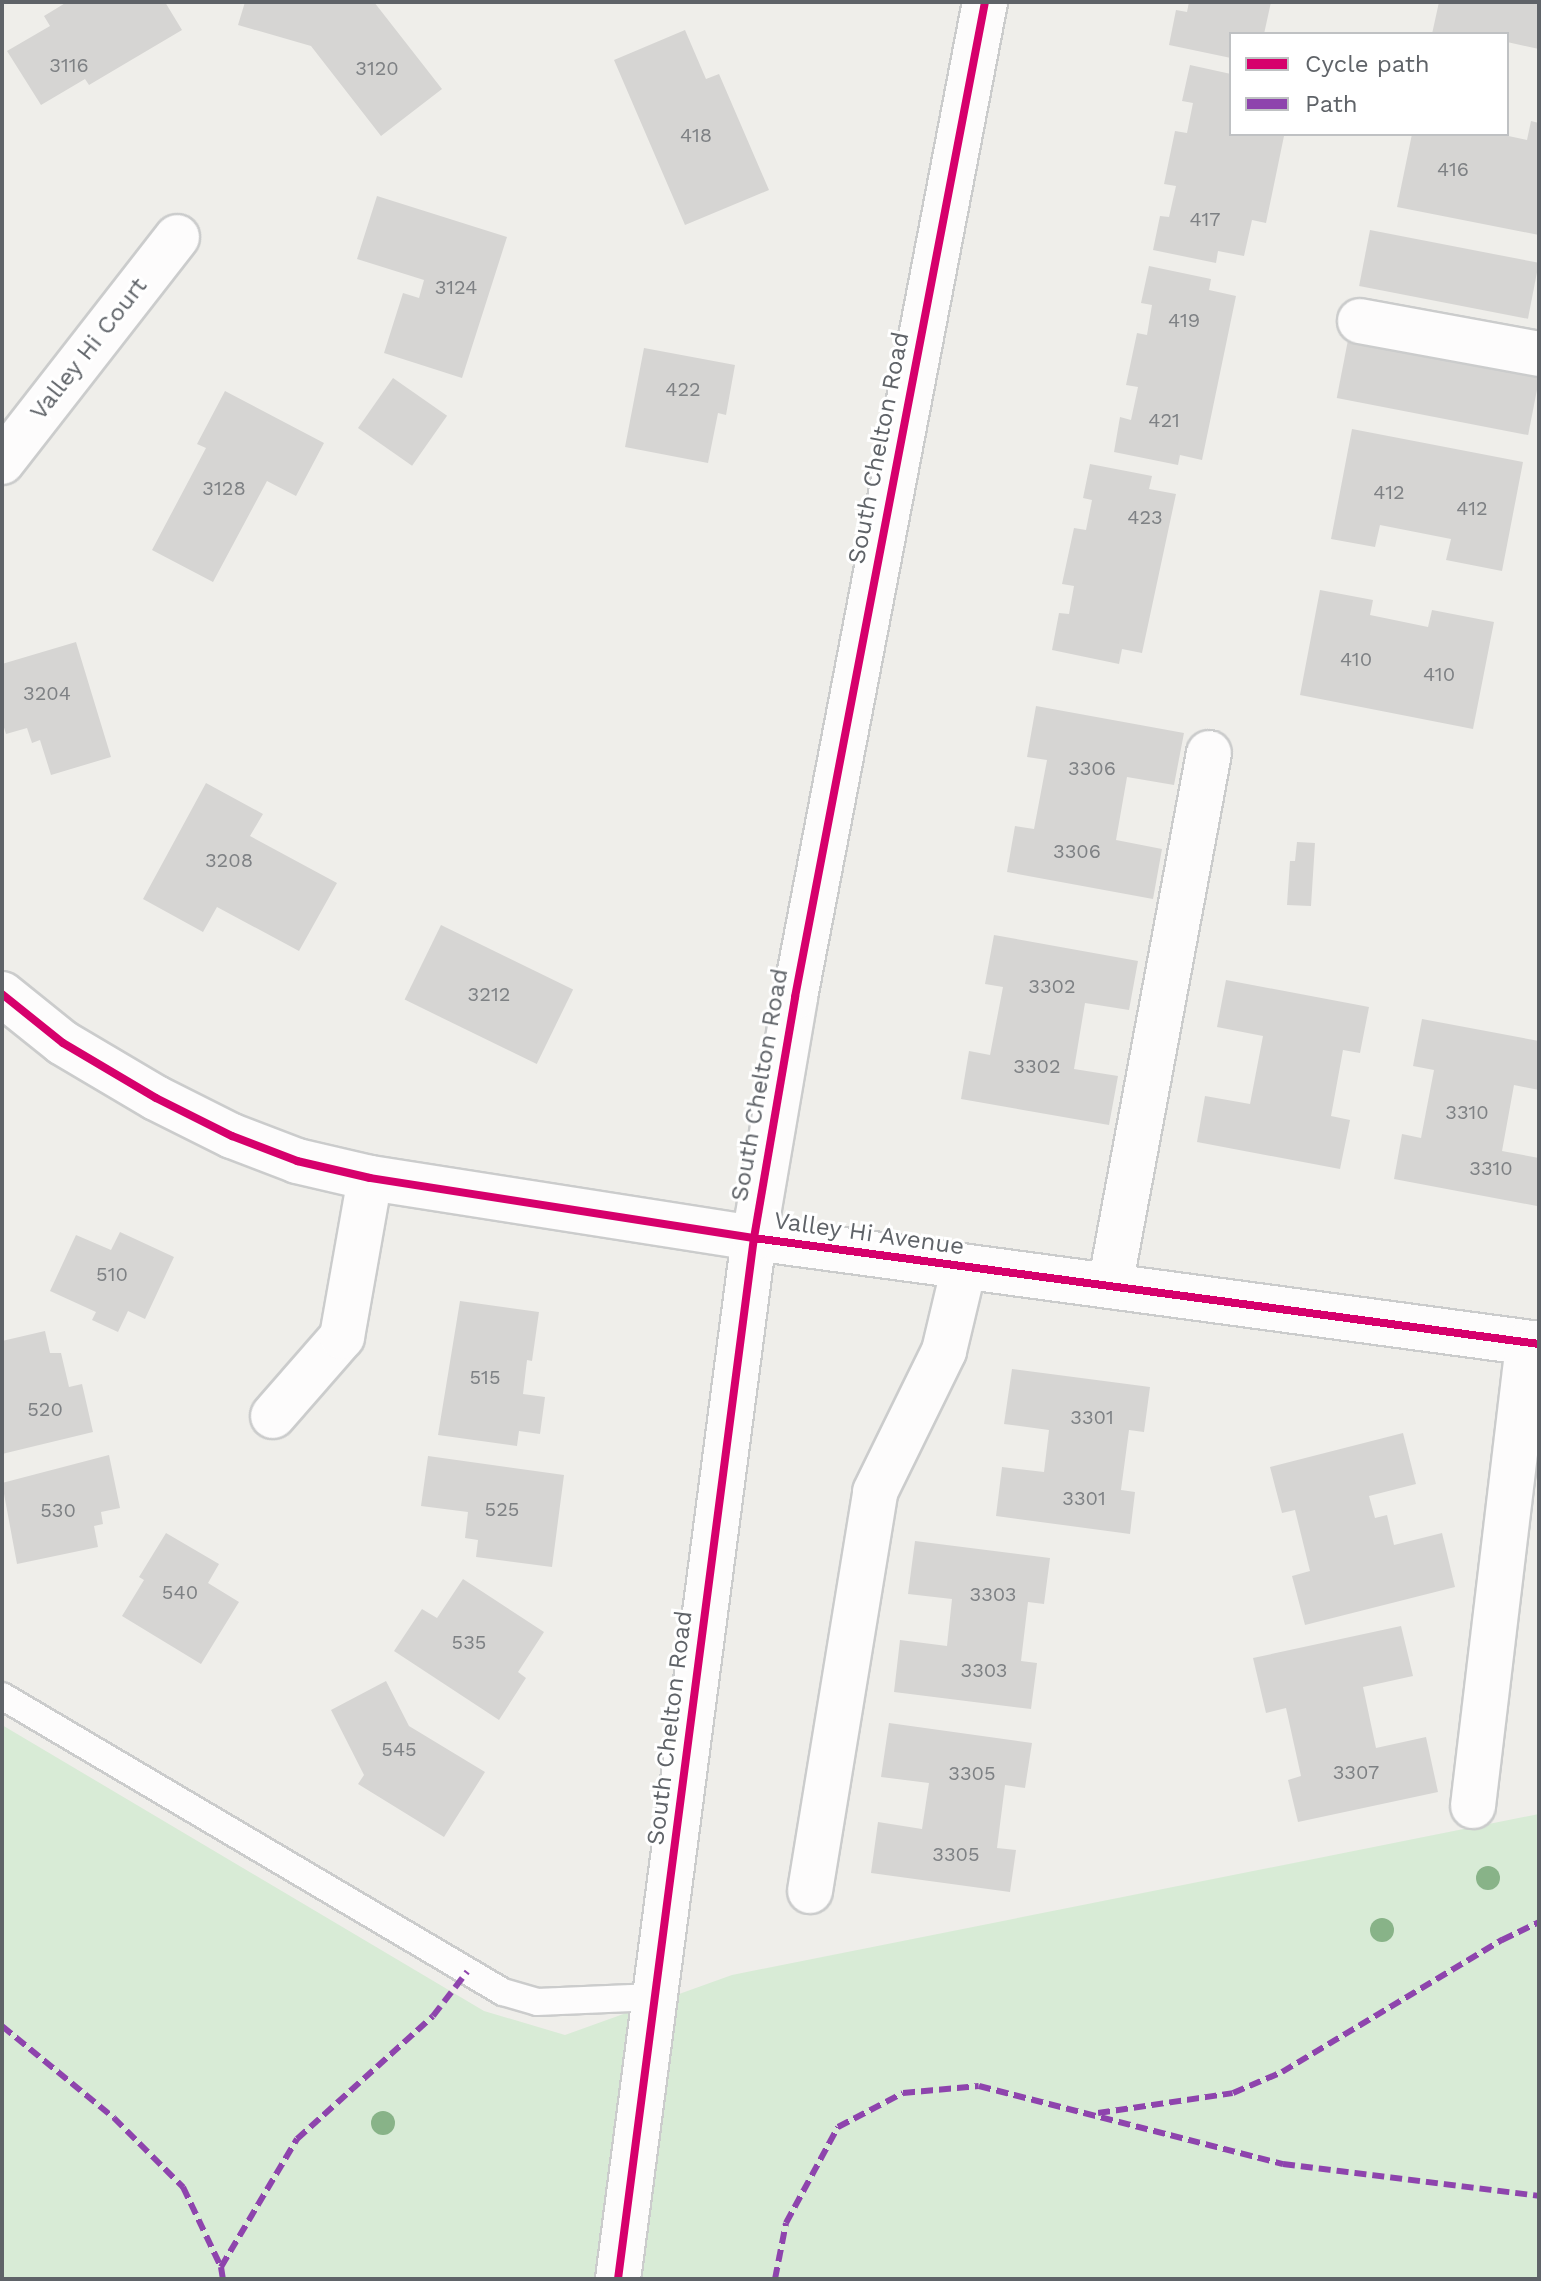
<!DOCTYPE html>
<html>
<head>
<meta charset="utf-8">
<style>
  body { margin:0 }
  #map { position:relative; width:1541px; height:2281px; overflow:hidden; background:#efeeea; font-family:"Work Sans",sans-serif }
  div>[style] { position:absolute }
  .green>* { inset:0; background:#d8ebd6 }
  .building>* { inset:0; background:#d6d5d3; transform-origin:0 0 }
  .roads { filter:drop-shadow(2px 0 #cbcccc) drop-shadow(-2px 0 #cbcccc) drop-shadow(0 2px #cbcccc) drop-shadow(0 -2px #cbcccc) }
  .lane>* { height:26px; margin:-13px; padding:0 13px; transform-origin:13px; border-radius:13px; background:#fdfcfc }
  .street>* { height:44px; margin:-22px; padding:0 22px; transform-origin:22px; border-radius:22px; background:#fdfcfc }
  .secondary>* { height:44px; margin:-22px; padding:0 22px; transform-origin:22px; border-radius:22px; background:#fdfcfc }
  .quiet>* { height:6px; margin-top:-3px; transform-origin:0; background:repeating-linear-gradient(90deg,#8e44ad 0 12px,transparent 0 18px) }
  .cycleway>* { height:8px; margin:-4px; padding:0 4px; transform-origin:4px; border-radius:4px; background:#d6006c }
  .trees>* { width:24px; height:24px; margin:-12px; border-radius:50%; background:#88b388 }
  span { translate:-50% -50%; white-space:nowrap; text-align:center; line-height:1.15; -webkit-text-stroke:6px #fff; paint-order:stroke }
  .number-label { font-size:20px; color:#7e8184 }
  .number-label span { -webkit-text-stroke-width:0 }
  .street-label { font-size:24px; color:#5f6368 }
  .frame { position:absolute; inset:0; border:4px solid #5f6368; pointer-events:none }
  .legend { position:absolute; left:1229px; top:32px; width:280px; height:104px; box-sizing:border-box; background:#fff; border:2px solid #bfc1c3; margin:0; padding:10px 14px; list-style:none; font-size:24px; color:#5f6368 }
  .legend li { display:flex; align-items:center; gap:16px; height:40px }
  .legend b { width:40px; border:2px solid #bfc1c3 }
</style>
</head>
<body>
<div id="map">
  <div class="green">
    <div style="clip-path:polygon(2px 1725px,484px 2011px,565px 2035px,732px 1975px,1539px 1814px,1539px 2279px,2px 2279px)"></div>
  </div>
  <div class="building">
    <div style="clip-path:polygon(67px 2px,165px 2px,182px 30px,89px 85px,85px 79px,41px 105px,7px 51px,50px 26px,44px 16px)"></div>
    <div style="clip-path:polygon(245px 2px,374px 2px,442px 89px,381px 136px,311px 46px,238px 25px)"></div>
    <div style="clip-path:polygon(1189px 2px,1271px 2px,1264px 34px,1231px 34px,1231px 58px,1169px 45px,1176px 10px,1187px 12px)"></div>
    <div style="clip-path:polygon(1439px 2px,1539px 2px,1539px 49px,1507px 42px,1507px 34px,1432px 34px)"></div>
    <div style="clip-path:polygon(685px 30px,706px 79px,719px 74px,769px 190px,685px 225px,614px 60px)"></div>
    <div style="clip-path:polygon(1190px 65px,1231px 74px,1231px 134px,1284px 136px,1266px 223px,1252px 220px,1244px 256px,1218px 251px,1216px 263px,1153px 250px,1160px 216px,1169px 217px,1176px 186px,1164px 184px,1175px 131px,1187px 133px,1193px 103px,1182px 101px)"></div>
    <div style="clip-path:polygon(1531px 121px,1539px 123px,1539px 235px,1397px 207px,1412px 134px,1499px 134px,1527px 140px)"></div>
    <div style="clip-path:polygon(377px 196px,507px 237px,462px 378px,384px 353px,403px 293px,419px 298px,424px 280px,357px 259px)"></div>
    <div style="left:1370px;top:230px;width:172px;height:57px;rotate:11deg"></div>
    <div style="clip-path:polygon(1149px 266px,1211px 279px,1209px 290px,1236px 296px,1202px 460px,1180px 455px,1178px 465px,1114px 452px,1120px 417px,1131px 420px,1138px 387px,1126px 385px,1137px 333px,1147px 335px,1152px 305px,1141px 303px)"></div>
    <div style="left:1348px;top:340px;width:195px;height:59px;rotate:11deg"></div>
    <div style="clip-path:polygon(644px 348px,735px 365px,726px 415px,718px 413px,708px 463px,625px 447px)"></div>
    <div style="left:393px;top:378px;width:66px;height:61px;rotate:35deg"></div>
    <div style="clip-path:polygon(225px 391px,324px 443px,296px 496px,267px 481px,213px 582px,152px 550px,206px 448px,197px 444px)"></div>
    <div style="clip-path:polygon(1352px 429px,1523px 462px,1502px 571px,1446px 560px,1451px 539px,1380px 525px,1375px 547px,1331px 539px)"></div>
    <div style="clip-path:polygon(1090px 464px,1152px 476px,1149px 489px,1176px 494px,1142px 653px,1122px 649px,1119px 664px,1052px 650px,1059px 613px,1069px 614px,1074px 586px,1062px 584px,1074px 528px,1086px 530px,1092px 500px,1083px 498px)"></div>
    <div style="clip-path:polygon(1320px 590px,1373px 600px,1370px 615px,1428px 627px,1432px 610px,1494px 622px,1473px 729px,1300px 695px)"></div>
    <div style="clip-path:polygon(76px 642px,111px 757px,51px 775px,40px 740px,32px 743px,27px 728px,6px 734px,2px 721px,2px 664px)"></div>
    <div style="clip-path:polygon(1036px 706px,1184px 733px,1174px 785px,1127px 777px,1116px 840px,1162px 849px,1153px 899px,1007px 872px,1015px 826px,1034px 829px,1047px 760px,1027px 757px)"></div>
    <div style="clip-path:polygon(206px 783px,263px 814px,250px 836px,337px 883px,299px 951px,217px 907px,203px 932px,143px 899px)"></div>
    <div style="clip-path:polygon(1297px 842px,1315px 843px,1311px 906px,1287px 905px,1290px 861px,1295px 861px)"></div>
    <div style="left:441px;top:925px;width:147px;height:83px;rotate:26deg"></div>
    <div style="clip-path:polygon(994px 935px,1138px 961px,1129px 1010px,1085px 1003px,1074px 1069px,1118px 1076px,1109px 1125px,961px 1099px,969px 1051px,990px 1055px,1003px 987px,985px 984px)"></div>
    <div style="clip-path:polygon(1226px 980px,1369px 1007px,1360px 1053px,1343px 1050px,1331px 1116px,1350px 1120px,1340px 1169px,1197px 1142px,1205px 1096px,1250px 1104px,1263px 1036px,1217px 1027px)"></div>
    <div style="clip-path:polygon(1422px 1019px,1539px 1041px,1539px 1090px,1514px 1085px,1502px 1151px,1539px 1158px,1537px 1206px,1394px 1179px,1402px 1134px,1421px 1138px,1434px 1070px,1413px 1066px)"></div>
    <div style="clip-path:polygon(120px 1232px,174px 1257px,145px 1319px,128px 1311px,118px 1332px,92px 1320px,96px 1312px,50px 1291px,76px 1235px,111px 1250px)"></div>
    <div style="clip-path:polygon(460px 1301px,539px 1312px,532px 1361px,527px 1360px,523px 1394px,545px 1397px,540px 1434px,519px 1431px,517px 1446px,438px 1435px)"></div>
    <div style="clip-path:polygon(45px 1331px,50px 1353px,61px 1353px,69px 1387px,82px 1384px,93px 1432px,2px 1454px,2px 1341px)"></div>
    <div style="clip-path:polygon(1012px 1369px,1150px 1387px,1144px 1432px,1129px 1430px,1121px 1490px,1135px 1492px,1130px 1534px,996px 1516px,1002px 1467px,1044px 1472px,1049px 1430px,1004px 1424px)"></div>
    <div style="clip-path:polygon(1403px 1433px,1416px 1484px,1369px 1496px,1375px 1518px,1387px 1515px,1394px 1545px,1442px 1533px,1455px 1587px,1305px 1625px,1292px 1576px,1310px 1571px,1295px 1510px,1282px 1513px,1270px 1467px)"></div>
    <div style="clip-path:polygon(109px 1455px,120px 1508px,101px 1512px,103px 1524px,94px 1526px,98px 1547px,17px 1564px,2px 1483px)"></div>
    <div style="clip-path:polygon(428px 1456px,564px 1475px,552px 1567px,476px 1557px,478px 1540px,465px 1538px,468px 1512px,421px 1506px)"></div>
    <div style="clip-path:polygon(166px 1533px,219px 1564px,208px 1583px,239px 1602px,201px 1664px,122px 1616px,144px 1580px,139px 1577px)"></div>
    <div style="clip-path:polygon(915px 1541px,1050px 1558px,1044px 1604px,1028px 1602px,1021px 1661px,1037px 1663px,1031px 1709px,894px 1692px,900px 1640px,947px 1646px,952px 1599px,908px 1594px)"></div>
    <div style="clip-path:polygon(463px 1579px,544px 1632px,518px 1672px,526px 1678px,499px 1720px,394px 1651px,422px 1609px,437px 1618px)"></div>
    <div style="clip-path:polygon(1401px 1626px,1413px 1676px,1363px 1687px,1376px 1748px,1426px 1737px,1438px 1792px,1298px 1822px,1288px 1780px,1301px 1776px,1286px 1708px,1266px 1713px,1253px 1658px)"></div>
    <div style="clip-path:polygon(386px 1681px,409px 1726px,485px 1772px,444px 1837px,358px 1784px,364px 1775px,331px 1710px)"></div>
    <div style="clip-path:polygon(889px 1723px,1032px 1743px,1025px 1788px,1005px 1785px,997px 1848px,1016px 1850px,1010px 1892px,871px 1873px,878px 1822px,922px 1829px,929px 1783px,881px 1777px)"></div>
  </div>
  <div class="roads">
    <div class="lane">
      <div style="left:2px;top:1696px;width:582px;rotate:30.58deg"></div>
      <div style="left:503px;top:1992px;width:35px;rotate:16deg"></div>
      <div style="left:537px;top:2002px;width:118px;rotate:-2.4deg"></div>
    </div>
    <div class="street">
      <div style="left:1360px;top:321px;width:182px;rotate:10.4deg"></div>
      <div style="left:2px;top:462px;width:285px;rotate:-52.1deg"></div>
      <div style="left:2px;top:994px;width:78px;rotate:38.8deg"></div>
      <div style="left:63px;top:1043px;width:108px;rotate:30.6deg"></div>
      <div style="left:156px;top:1098px;width:85px;rotate:26.6deg"></div>
      <div style="left:232px;top:1136px;width:70px;rotate:21deg"></div>
      <div style="left:297px;top:1161px;width:75px;rotate:13.1deg"></div>
      <div style="left:370px;top:1178px;width:389px;rotate:8.9deg"></div>
      <div style="left:754px;top:1238px;width:792px;rotate:7.69deg"></div>
      <div style="left:1110px;top:1286px;width:542px;rotate:-79.48deg"></div>
      <div style="left:273px;top:1416px;width:105px;rotate:-48.9deg"></div>
      <div style="left:342px;top:1337px;width:161px;rotate:-80deg"></div>
      <div style="left:1473px;top:1806px;width:466px;rotate:-83.2deg"></div>
      <div style="left:810px;top:1891px;width:404px;rotate:-80.7deg"></div>
      <div style="left:875px;top:1492px;width:157px;rotate:-63.9deg"></div>
      <div style="left:944px;top:1351px;width:86px;rotate:-76.6deg"></div>
    </div>
    <div class="secondary">
      <div style="left:618px;top:2279px;width:1050px;rotate:-82.56deg"></div>
      <div style="left:754px;top:1238px;width:244px;rotate:-80.3deg"></div>
      <div style="left:795px;top:997px;width:1013px;rotate:-79.19deg"></div>
    </div>
  </div>
  <div class="quiet">
    <div style="left:2px;top:2026px;width:145px;rotate:39.4deg"></div>
    <div style="left:114px;top:2118px;width:98px;rotate:45deg"></div>
    <div style="left:183px;top:2187px;width:89px;rotate:64.6deg"></div>
    <div style="left:221px;top:2267px;width:12px;rotate:81deg"></div>
    <div style="left:1098px;top:2113px;width:136px;rotate:-8.4deg"></div>
    <div style="left:1233px;top:2093px;width:53px;rotate:-23.2deg"></div>
    <div style="left:1282px;top:2072px;width:257px;rotate:-31deg"></div>
    <div style="left:1502px;top:1940px;width:41px;rotate:-25.9deg"></div>
    <div style="left:221px;top:2267px;width:149px;rotate:-59.3deg"></div>
    <div style="left:297px;top:2139px;width:183px;rotate:-42.1deg"></div>
    <div style="left:433px;top:2016px;width:56px;rotate:-52.3deg"></div>
    <div style="left:775px;top:2279px;width:57px;rotate:-78.9deg"></div>
    <div style="left:786px;top:2223px;width:109px;rotate:-61.6deg"></div>
    <div style="left:838px;top:2127px;width:73px;rotate:-27.6deg"></div>
    <div style="left:903px;top:2093px;width:76px;rotate:-5.3deg"></div>
    <div style="left:979px;top:2086px;width:314px;rotate:14.4deg"></div>
    <div style="left:1283px;top:2164px;width:258px;rotate:7.1deg"></div>
  </div>
  <div class="cycleway">
    <div style="left:2px;top:994px;width:78px;rotate:38.8deg"></div>
    <div style="left:63px;top:1043px;width:108px;rotate:30.6deg"></div>
    <div style="left:156px;top:1098px;width:85px;rotate:26.6deg"></div>
    <div style="left:232px;top:1136px;width:70px;rotate:21deg"></div>
    <div style="left:297px;top:1161px;width:75px;rotate:13.1deg"></div>
    <div style="left:370px;top:1178px;width:389px;rotate:8.9deg"></div>
    <div style="left:754px;top:1238px;width:792px;rotate:7.69deg"></div>
    <div style="left:618px;top:2279px;width:1050px;rotate:-82.56deg"></div>
    <div style="left:754px;top:1238px;width:244px;rotate:-80.3deg"></div>
    <div style="left:795px;top:997px;width:1013px;rotate:-79.19deg"></div>
  </div>
  <div class="trees">
    <div style="left:1488px;top:1878px"></div>
    <div style="left:1382px;top:1930px"></div>
    <div style="left:383px;top:2123px"></div>
  </div>
  <div class="number-label">
    <span style="left:69px;top:65px">3116</span>
    <span style="left:377px;top:68px">3120</span>
    <span style="left:696px;top:135px">418</span>
    <span style="left:1453px;top:169px">416</span>
    <span style="left:1205px;top:219px">417</span>
    <span style="left:456px;top:287px">3124</span>
    <span style="left:1184px;top:320px">419</span>
    <span style="left:683px;top:389px">422</span>
    <span style="left:1164px;top:420px">421</span>
    <span style="left:224px;top:488px">3128</span>
    <span style="left:1389px;top:492px">412</span>
    <span style="left:1472px;top:508px">412</span>
    <span style="left:1145px;top:517px">423</span>
    <span style="left:1356px;top:659px">410</span>
    <span style="left:1439px;top:674px">410</span>
    <span style="left:47px;top:693px">3204</span>
    <span style="left:1092px;top:768px">3306</span>
    <span style="left:1077px;top:851px">3306</span>
    <span style="left:229px;top:860px">3208</span>
    <span style="left:1052px;top:986px">3302</span>
    <span style="left:489px;top:994px">3212</span>
    <span style="left:1037px;top:1066px">3302</span>
    <span style="left:1467px;top:1112px">3310</span>
    <span style="left:1491px;top:1168px">3310</span>
    <span style="left:112px;top:1274px">510</span>
    <span style="left:485px;top:1377px">515</span>
    <span style="left:45px;top:1409px">520</span>
    <span style="left:1092px;top:1417px">3301</span>
    <span style="left:1084px;top:1498px">3301</span>
    <span style="left:502px;top:1509px">525</span>
    <span style="left:58px;top:1510px">530</span>
    <span style="left:180px;top:1592px">540</span>
    <span style="left:993px;top:1594px">3303</span>
    <span style="left:469px;top:1642px">535</span>
    <span style="left:984px;top:1670px">3303</span>
    <span style="left:399px;top:1749px">545</span>
    <span style="left:1356px;top:1772px">3307</span>
    <span style="left:972px;top:1773px">3305</span>
    <span style="left:956px;top:1854px">3305</span>
  </div>
  <div class="street-label">
    <span style="left:89px;top:349px;rotate:-52deg">Valley Hi Court</span>
    <span style="left:879px;top:448px;rotate:-79deg">South Chelton Road</span>
    <span style="left:760px;top:1085px;rotate:-80deg">South Chelton Road</span>
    <span style="left:869px;top:1234px;rotate:8deg">Valley Hi Avenue</span>
    <span style="left:670px;top:1728px;rotate:-83deg">South Chelton Road</span>
  </div>
  <div class="frame"></div>
  <ul class="legend">
  <li><b style="height:10px;background:#d6006c"></b>Cycle path</li>
  <li><b style="height:10px;background:#8e44ad"></b>Path</li>
  </ul>
</div>
</body>
</html>
